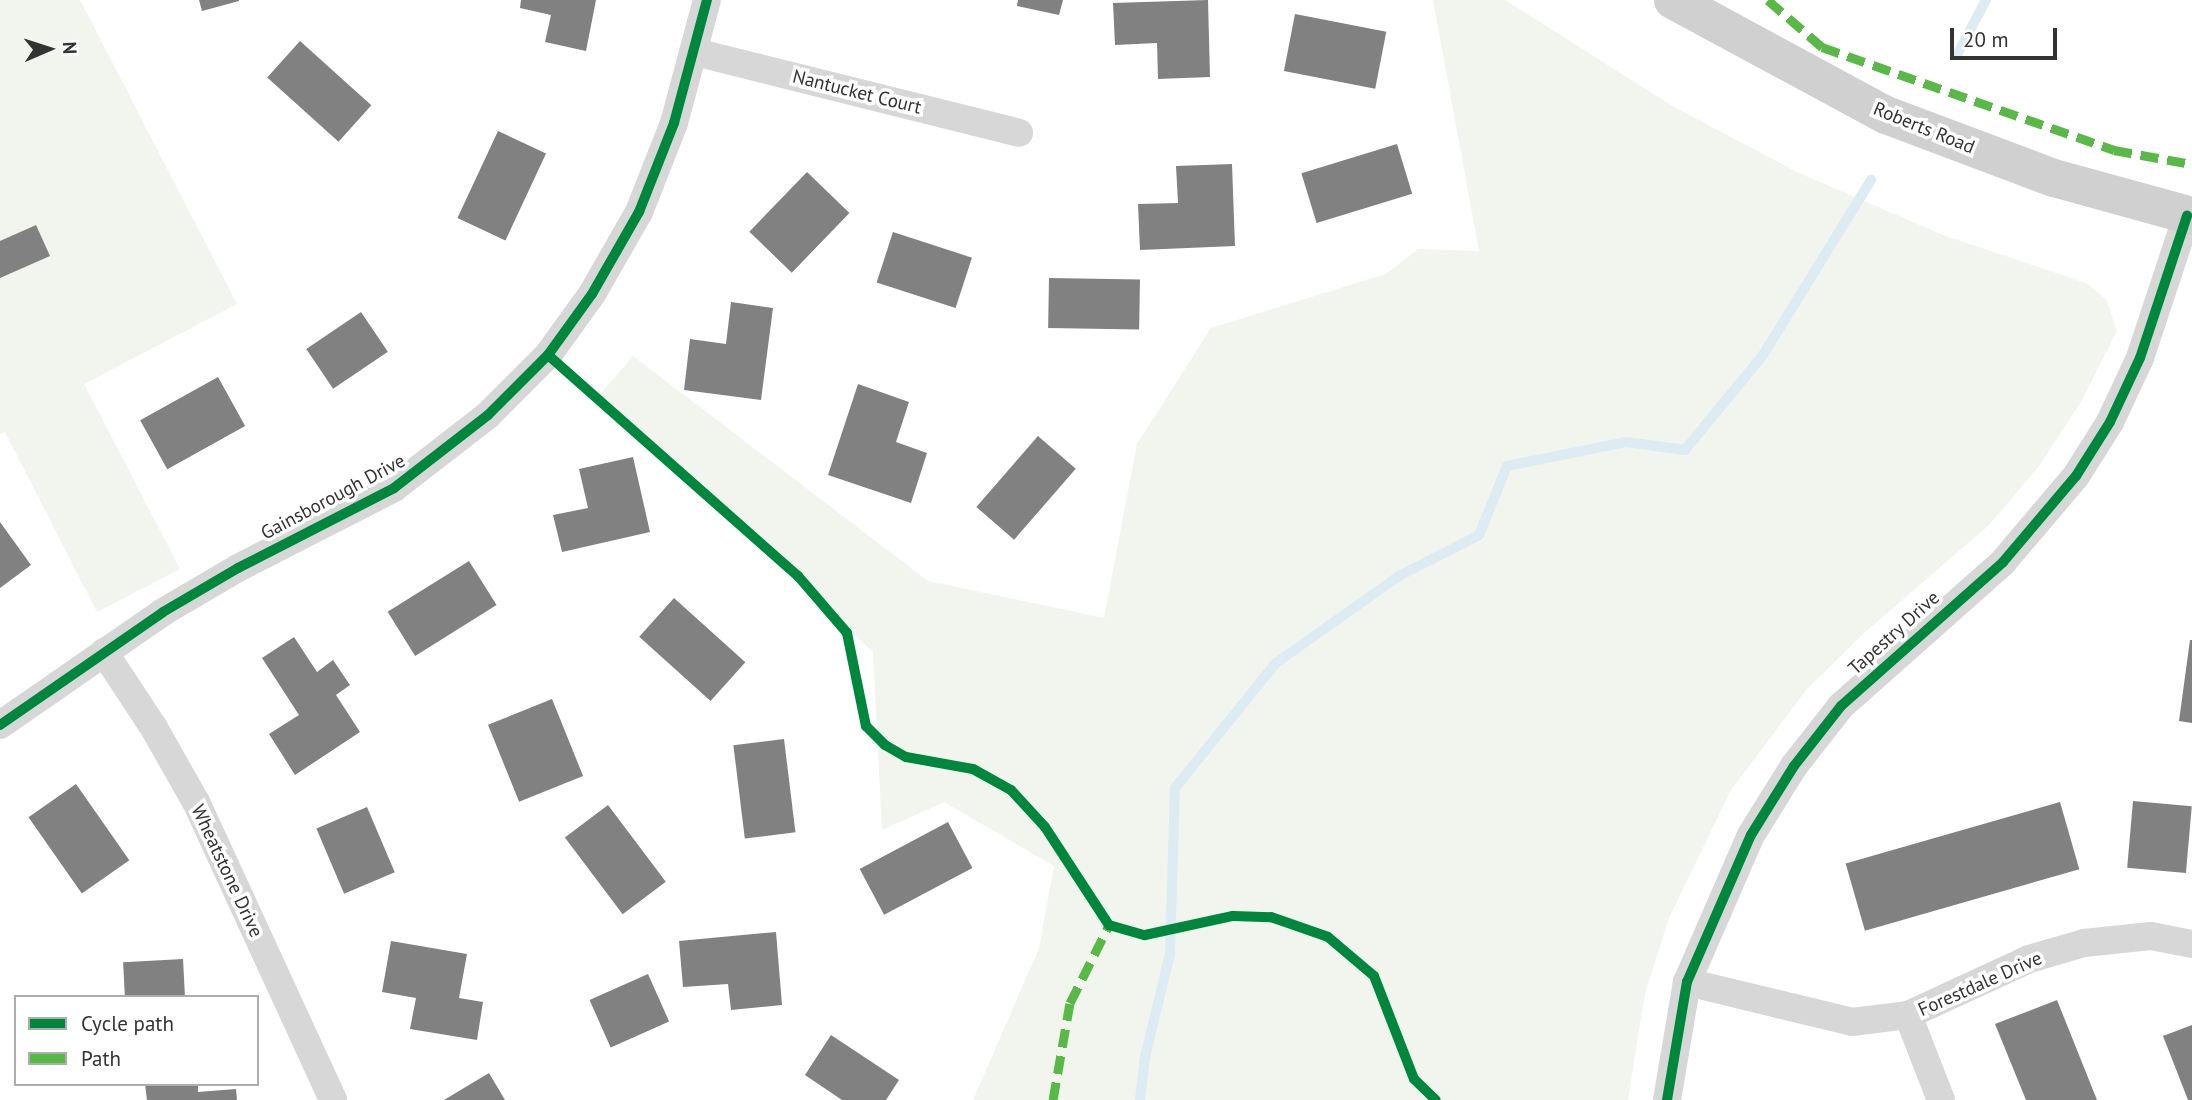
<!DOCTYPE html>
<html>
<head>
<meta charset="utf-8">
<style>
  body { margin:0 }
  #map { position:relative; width:2192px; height:1100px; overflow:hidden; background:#fff; font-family:"PT Sans",sans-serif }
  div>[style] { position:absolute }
  .green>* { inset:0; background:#f1f5ed }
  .stream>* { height:10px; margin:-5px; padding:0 5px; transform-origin:5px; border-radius:5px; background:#ddebf3 }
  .building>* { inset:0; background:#818181; transform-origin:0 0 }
  .minor>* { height:28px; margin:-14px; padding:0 14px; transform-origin:14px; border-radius:14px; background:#d7d7d7 }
  .secondary>* { height:38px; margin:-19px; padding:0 19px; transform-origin:19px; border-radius:19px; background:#d0d0d0 }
  .quiet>* { height:9px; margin-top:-4.5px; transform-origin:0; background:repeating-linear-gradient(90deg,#58b947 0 18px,transparent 0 27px) }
  .cycleway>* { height:10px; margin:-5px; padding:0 5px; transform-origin:5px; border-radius:5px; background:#00873e }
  span { translate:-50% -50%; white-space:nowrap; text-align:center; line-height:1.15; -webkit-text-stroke:7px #fff; paint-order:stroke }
  .street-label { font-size:19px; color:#333 }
  .legend { position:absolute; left:14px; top:995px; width:245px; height:91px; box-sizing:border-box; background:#fff; border:2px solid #adadad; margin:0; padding:9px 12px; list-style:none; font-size:21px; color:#333 }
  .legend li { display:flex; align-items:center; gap:14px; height:35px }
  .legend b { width:35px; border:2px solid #adadad }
  .north { position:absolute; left:14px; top:14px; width:70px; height:70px; -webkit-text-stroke:5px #fff; paint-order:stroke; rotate:87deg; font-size:19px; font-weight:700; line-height:28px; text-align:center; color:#333 }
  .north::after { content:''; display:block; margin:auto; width:24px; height:32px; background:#333; clip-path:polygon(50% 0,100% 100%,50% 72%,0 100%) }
  .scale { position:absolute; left:1950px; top:28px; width:107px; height:32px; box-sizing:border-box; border:4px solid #333; border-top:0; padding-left:9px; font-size:21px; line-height:24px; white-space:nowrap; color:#333; -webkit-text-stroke:5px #fff; paint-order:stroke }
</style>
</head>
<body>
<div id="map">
  <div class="green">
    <div style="clip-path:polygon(0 0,80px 0,237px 304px,84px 384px,180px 569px,97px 612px,5px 432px,0 434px)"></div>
    <div style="clip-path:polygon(1433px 0,1505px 0,1674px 107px,1799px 173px,1943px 235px,2086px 283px,2106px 299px,2117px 331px,2082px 400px,2039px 466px,1989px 525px,1864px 633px,1807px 689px,1731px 790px,1669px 918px,1645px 993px,1628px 1100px,973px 1100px,1039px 948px,1054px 866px,944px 802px,882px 830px,873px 652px,598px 397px,633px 356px,928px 581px,1104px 618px,1137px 444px,1211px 328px,1386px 274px,1418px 249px,1479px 251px)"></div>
  </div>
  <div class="stream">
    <div style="left:1958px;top:53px;width:60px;rotate:-62.2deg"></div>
    <div style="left:1140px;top:1100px;width:43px;rotate:-83.4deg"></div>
    <div style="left:1145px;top:1057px;width:106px;rotate:-76.4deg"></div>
    <div style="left:1170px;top:954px;width:166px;rotate:-88.3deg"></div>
    <div style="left:1175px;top:788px;width:161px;rotate:-51.1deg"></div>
    <div style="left:1276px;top:663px;width:151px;rotate:-35.3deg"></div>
    <div style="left:1399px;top:576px;width:90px;rotate:-27.1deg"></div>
    <div style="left:1479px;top:535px;width:74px;rotate:-67.9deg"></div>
    <div style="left:1507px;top:466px;width:121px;rotate:-11.4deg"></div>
    <div style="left:1626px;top:442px;width:60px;rotate:7.7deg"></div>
    <div style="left:1685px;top:450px;width:123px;rotate:-50.6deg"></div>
    <div style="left:1763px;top:355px;width:206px;rotate:-58.3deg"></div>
  </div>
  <div class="building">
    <div style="clip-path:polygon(199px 0,239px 0,239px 1px,202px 11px)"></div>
    <div style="clip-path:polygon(521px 0,596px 0,586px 51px,545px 42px,551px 15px,520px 8px)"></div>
    <div style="clip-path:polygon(1018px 0,1063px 0,1059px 15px,1017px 6px)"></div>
    <div style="clip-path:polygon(1208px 0,1210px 77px,1158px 79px,1157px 43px,1115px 45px,1113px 3px)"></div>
    <div style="left:1295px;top:14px;width:93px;height:58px;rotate:11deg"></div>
    <div style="left:300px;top:41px;width:96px;height:49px;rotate:42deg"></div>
    <div style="left:498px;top:131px;width:53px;height:96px;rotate:25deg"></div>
    <div style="left:1397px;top:144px;width:52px;height:100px;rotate:73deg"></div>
    <div style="clip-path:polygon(1232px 164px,1235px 246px,1140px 250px,1138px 204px,1178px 203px,1176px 166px)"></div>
    <div style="left:807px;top:172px;width:59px;height:83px;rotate:44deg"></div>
    <div style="clip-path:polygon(36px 225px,50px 256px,0 278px,0 241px)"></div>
    <div style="left:893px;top:232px;width:83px;height:53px;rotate:18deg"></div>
    <div style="left:1049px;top:278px;width:91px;height:50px;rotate:1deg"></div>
    <div style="clip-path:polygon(731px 302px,773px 308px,761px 400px,684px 390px,690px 339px,726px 344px)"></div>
    <div style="left:361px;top:312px;width:48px;height:66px;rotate:56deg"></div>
    <div style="left:218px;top:377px;width:56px;height:89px;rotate:61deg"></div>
    <div style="clip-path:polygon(858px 384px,909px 402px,896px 442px,927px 453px,911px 503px,828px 475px)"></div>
    <div style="left:1038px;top:436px;width:50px;height:94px;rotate:41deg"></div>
    <div style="clip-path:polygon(633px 457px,650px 532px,562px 552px,553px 515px,588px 508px,579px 469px)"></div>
    <div style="clip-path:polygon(0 522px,31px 565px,0 588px)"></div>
    <div style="left:469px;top:561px;width:52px;height:96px;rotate:58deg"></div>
    <div style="left:674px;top:598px;width:96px;height:52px;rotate:42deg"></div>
    <div style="clip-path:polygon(294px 637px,317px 672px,333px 660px,350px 685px,336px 695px,360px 732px,295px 775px,269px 734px,299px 715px,262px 658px)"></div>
    <div style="clip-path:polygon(2190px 640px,2192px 640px,2192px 723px,2179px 721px)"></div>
    <div style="left:552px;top:699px;width:83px;height:69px;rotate:68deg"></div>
    <div style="left:784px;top:739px;width:94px;height:51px;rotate:83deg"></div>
    <div style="left:76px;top:784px;width:93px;height:58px;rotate:55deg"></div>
    <div style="left:2133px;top:801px;width:59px;height:67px;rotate:5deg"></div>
    <div style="left:2060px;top:802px;width:70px;height:223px;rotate:74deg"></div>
    <div style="left:608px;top:805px;width:96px;height:54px;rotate:53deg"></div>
    <div style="left:367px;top:807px;width:71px;height:55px;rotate:67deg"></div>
    <div style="left:948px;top:822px;width:52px;height:100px;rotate:62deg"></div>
    <div style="clip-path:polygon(776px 932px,782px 1005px,731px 1010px,728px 984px,683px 987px,679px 941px)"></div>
    <div style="clip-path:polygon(391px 941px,467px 954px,459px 998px,483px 1002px,477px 1040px,410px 1029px,416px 998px,382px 992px)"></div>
    <div style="left:183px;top:959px;width:38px;height:60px;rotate:87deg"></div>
    <div style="left:648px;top:974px;width:52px;height:64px;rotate:66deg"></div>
    <div style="clip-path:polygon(2057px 1000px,2097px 1100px,2026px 1100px,1995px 1024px)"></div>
    <div style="clip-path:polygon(2192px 1025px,2192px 1100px,2188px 1100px,2163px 1036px)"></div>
    <div style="clip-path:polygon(831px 1035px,899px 1080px,886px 1100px,842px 1100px,805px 1075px)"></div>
    <div style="clip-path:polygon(489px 1073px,505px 1100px,444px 1100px)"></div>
    <div style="clip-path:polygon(145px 1084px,198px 1084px,198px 1092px,236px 1089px,237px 1100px,147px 1100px)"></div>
  </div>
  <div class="minor">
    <div style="left:695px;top:52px;width:334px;rotate:14deg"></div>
    <div style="left:104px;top:652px;width:91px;rotate:56.7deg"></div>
    <div style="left:154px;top:728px;width:87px;rotate:60.5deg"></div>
    <div style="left:197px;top:804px;width:326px;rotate:65.3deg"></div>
    <div style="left:0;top:725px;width:198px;rotate:-34.7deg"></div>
    <div style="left:163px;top:612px;width:87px;rotate:-30.4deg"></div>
    <div style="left:238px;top:568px;width:175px;rotate:-27.1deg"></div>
    <div style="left:394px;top:488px;width:119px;rotate:-37.8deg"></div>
    <div style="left:488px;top:415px;width:85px;rotate:-45deg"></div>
    <div style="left:548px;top:355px;width:75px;rotate:-54.2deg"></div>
    <div style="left:592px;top:294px;width:95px;rotate:-60.2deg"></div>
    <div style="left:639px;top:212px;width:96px;rotate:-68.5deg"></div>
    <div style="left:674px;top:123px;width:127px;rotate:-75deg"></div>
    <div style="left:1687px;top:982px;width:170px;rotate:13.6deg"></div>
    <div style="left:1852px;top:1022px;width:56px;rotate:-7.1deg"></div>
    <div style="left:1908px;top:1015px;width:133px;rotate:-24.8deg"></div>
    <div style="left:2029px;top:959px;width:57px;rotate:-16.2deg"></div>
    <div style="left:2084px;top:943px;width:67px;rotate:-6deg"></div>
    <div style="left:2151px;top:936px;width:42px;rotate:11deg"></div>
    <div style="left:1908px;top:1015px;width:91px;rotate:68.8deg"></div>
    <div style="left:1667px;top:1100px;width:120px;rotate:-80.4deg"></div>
    <div style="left:1687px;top:982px;width:160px;rotate:-66.5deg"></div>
    <div style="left:1751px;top:835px;width:81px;rotate:-58.1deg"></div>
    <div style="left:1794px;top:766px;width:76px;rotate:-51.9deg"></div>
    <div style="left:1841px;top:706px;width:217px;rotate:-41.6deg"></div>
    <div style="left:2003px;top:562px;width:113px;rotate:-49.7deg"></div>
    <div style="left:2076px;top:476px;width:64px;rotate:-57.8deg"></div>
    <div style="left:2110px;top:422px;width:71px;rotate:-64.9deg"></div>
    <div style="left:2140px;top:358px;width:150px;rotate:-71.7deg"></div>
  </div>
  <div class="secondary">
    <div style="left:1673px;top:0;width:242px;rotate:28.4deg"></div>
    <div style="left:1886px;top:115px;width:179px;rotate:20.6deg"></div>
    <div style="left:2054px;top:178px;width:143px;rotate:15.4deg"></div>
  </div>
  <div class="quiet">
    <div style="left:1768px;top:0;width:72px;rotate:41deg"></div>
    <div style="left:1822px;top:47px;width:310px;rotate:19.4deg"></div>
    <div style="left:2114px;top:150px;width:79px;rotate:10.2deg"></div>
    <div style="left:1053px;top:1100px;width:98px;rotate:-80.1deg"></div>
    <div style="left:1070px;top:1003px;width:87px;rotate:-63.4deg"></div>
  </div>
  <div class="cycleway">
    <div style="left:548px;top:355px;width:334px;rotate:41.5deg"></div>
    <div style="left:798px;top:576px;width:75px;rotate:49.3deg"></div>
    <div style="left:847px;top:633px;width:95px;rotate:78.5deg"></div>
    <div style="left:866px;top:726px;width:27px;rotate:45deg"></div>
    <div style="left:885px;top:745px;width:24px;rotate:30deg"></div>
    <div style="left:906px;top:757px;width:68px;rotate:10.2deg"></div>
    <div style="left:973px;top:769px;width:43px;rotate:28.9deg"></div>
    <div style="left:1011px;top:790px;width:50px;rotate:47.4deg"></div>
    <div style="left:1045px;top:827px;width:117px;rotate:56.9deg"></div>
    <div style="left:1109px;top:925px;width:37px;rotate:16deg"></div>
    <div style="left:1145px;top:935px;width:90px;rotate:-12.2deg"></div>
    <div style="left:1233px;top:916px;width:38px;rotate:2deg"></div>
    <div style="left:1271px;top:917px;width:60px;rotate:19.3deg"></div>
    <div style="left:1328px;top:937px;width:60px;rotate:40.3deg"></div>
    <div style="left:1374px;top:976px;width:110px;rotate:68.8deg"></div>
    <div style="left:1414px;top:1079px;width:30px;rotate:44deg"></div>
    <div style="left:0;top:725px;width:198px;rotate:-34.7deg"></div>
    <div style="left:163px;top:612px;width:87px;rotate:-30.4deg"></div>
    <div style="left:238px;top:568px;width:175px;rotate:-27.1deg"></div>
    <div style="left:394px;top:488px;width:119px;rotate:-37.8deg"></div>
    <div style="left:488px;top:415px;width:85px;rotate:-45deg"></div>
    <div style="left:548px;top:355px;width:75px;rotate:-54.2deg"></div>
    <div style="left:592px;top:294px;width:95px;rotate:-60.2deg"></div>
    <div style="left:639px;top:212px;width:96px;rotate:-68.5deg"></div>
    <div style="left:674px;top:123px;width:127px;rotate:-75deg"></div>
    <div style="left:1667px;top:1100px;width:120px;rotate:-80.4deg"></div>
    <div style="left:1687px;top:982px;width:160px;rotate:-66.5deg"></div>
    <div style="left:1751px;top:835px;width:81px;rotate:-58.1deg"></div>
    <div style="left:1794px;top:766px;width:76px;rotate:-51.9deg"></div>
    <div style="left:1841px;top:706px;width:217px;rotate:-41.6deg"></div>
    <div style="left:2003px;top:562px;width:113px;rotate:-49.7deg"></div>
    <div style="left:2076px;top:476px;width:64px;rotate:-57.8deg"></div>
    <div style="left:2110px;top:422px;width:71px;rotate:-64.9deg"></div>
    <div style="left:2140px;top:358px;width:150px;rotate:-71.7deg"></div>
  </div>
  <div class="street-label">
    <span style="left:857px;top:92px;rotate:14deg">Nantucket Court</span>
    <span style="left:1924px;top:128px;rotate:22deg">Roberts Road</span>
    <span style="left:333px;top:497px;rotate:-28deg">Gainsborough Drive</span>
    <span style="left:1894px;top:633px;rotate:-42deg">Tapestry Drive</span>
    <span style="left:227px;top:871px;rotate:65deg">Wheatstone Drive</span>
    <span style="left:1980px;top:984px;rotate:-24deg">Forestdale Drive</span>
  </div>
  <ul class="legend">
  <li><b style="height:9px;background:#00873e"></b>Cycle path</li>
  <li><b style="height:9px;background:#58b947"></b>Path</li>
  </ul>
  <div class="north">N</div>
  <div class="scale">20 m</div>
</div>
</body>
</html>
